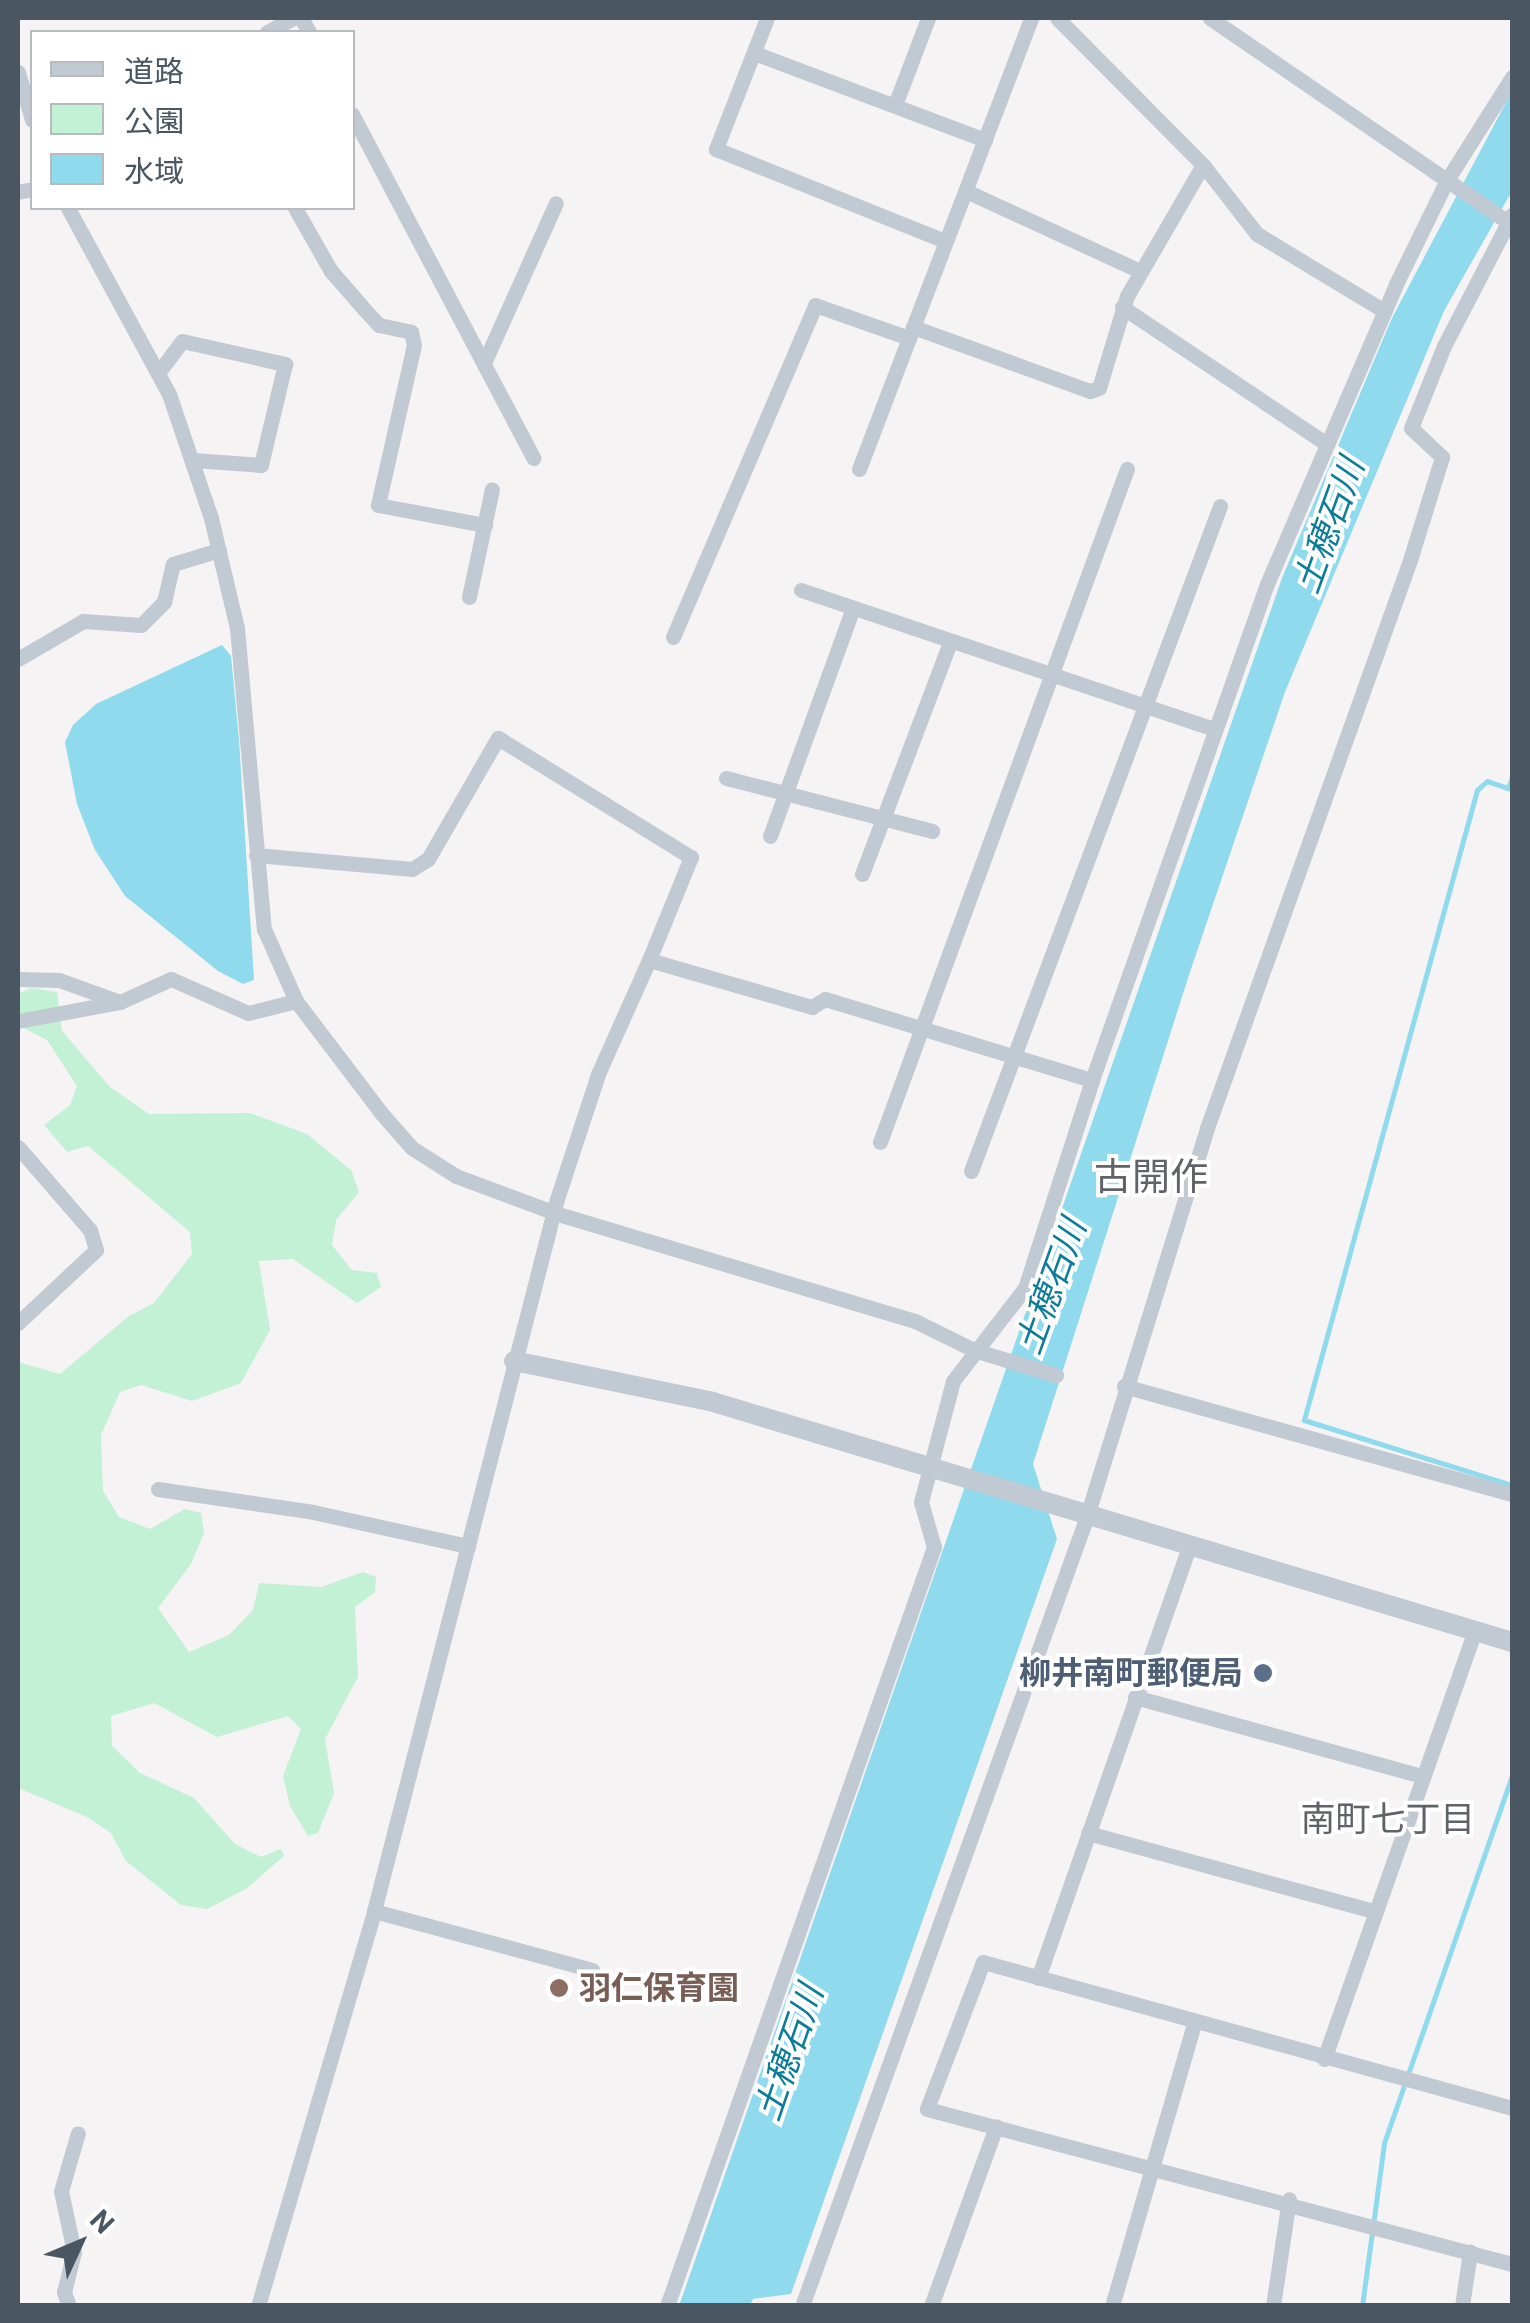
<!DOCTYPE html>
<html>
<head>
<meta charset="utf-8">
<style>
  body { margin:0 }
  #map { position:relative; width:1530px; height:2323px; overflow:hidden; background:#f5f3f3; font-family:Roboto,"Noto Sans JP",sans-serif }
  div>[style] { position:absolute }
  .green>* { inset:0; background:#c3f1d5 }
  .water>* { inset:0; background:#90daee }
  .stream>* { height:5px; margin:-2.5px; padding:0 2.5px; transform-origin:2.5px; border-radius:2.5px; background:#90daee }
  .minor>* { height:15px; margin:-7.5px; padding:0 7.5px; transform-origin:7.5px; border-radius:7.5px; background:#c1cad2 }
  .tertiary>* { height:20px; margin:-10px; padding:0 10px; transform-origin:10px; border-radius:10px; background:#c1cad2 }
  .dots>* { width:28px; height:28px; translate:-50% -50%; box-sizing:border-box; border:5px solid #fff; border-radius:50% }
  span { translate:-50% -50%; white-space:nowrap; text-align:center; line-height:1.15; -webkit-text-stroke:8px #fff; paint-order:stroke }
  .service-label { font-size:32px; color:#4e5e75; font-weight:700 }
  .right { translate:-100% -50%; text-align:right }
  .education-label { font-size:32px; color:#785e54; font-weight:700 }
  .left { translate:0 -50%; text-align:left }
  .water-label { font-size:35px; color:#0c7c9b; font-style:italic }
  .neighbourhood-label { font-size:35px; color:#5f6368 }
  .quarter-label { font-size:38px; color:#5f6368 }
  .frame { position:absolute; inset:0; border:20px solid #4a5661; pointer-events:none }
  .legend { position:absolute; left:30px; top:30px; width:325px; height:180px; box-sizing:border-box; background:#fff; border:2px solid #b7bbc0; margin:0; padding:12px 18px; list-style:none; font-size:30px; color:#4a5661 }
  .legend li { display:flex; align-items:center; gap:20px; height:50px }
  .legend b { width:50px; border:2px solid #b7bbc0 }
  .north { position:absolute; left:30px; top:2193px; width:100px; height:100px; -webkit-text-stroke:8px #fff; paint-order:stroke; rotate:46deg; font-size:28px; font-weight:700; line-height:40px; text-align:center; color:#4a5661 }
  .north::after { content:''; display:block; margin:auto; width:35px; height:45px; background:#4a5661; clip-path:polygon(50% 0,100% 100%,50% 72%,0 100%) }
</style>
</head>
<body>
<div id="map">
  <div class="green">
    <div style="clip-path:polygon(31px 988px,57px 992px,62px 1031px,110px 1087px,149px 1114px,250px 1113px,307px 1134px,351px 1170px,359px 1192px,336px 1220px,332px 1245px,352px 1270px,377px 1273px,381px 1287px,357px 1303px,293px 1259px,259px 1261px,270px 1330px,241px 1383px,192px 1401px,141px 1385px,120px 1392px,101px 1435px,103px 1491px,119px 1517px,150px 1529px,185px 1509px,201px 1513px,204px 1533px,191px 1564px,158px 1608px,189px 1652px,229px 1635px,253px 1610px,259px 1583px,321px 1587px,363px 1572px,376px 1577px,375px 1592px,355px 1607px,358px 1677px,325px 1739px,334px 1793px,318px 1833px,308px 1836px,290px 1806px,283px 1776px,301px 1729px,288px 1716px,217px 1737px,154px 1703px,111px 1716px,112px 1746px,140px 1773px,194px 1798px,235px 1844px,261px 1857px,281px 1849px,284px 1856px,246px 1889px,207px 1909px,181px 1905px,126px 1861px,111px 1833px,87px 1817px,18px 1788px,18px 1362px,60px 1374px,129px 1316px,154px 1303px,192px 1254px,190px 1232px,88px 1146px,67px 1152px,44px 1125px,70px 1105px,77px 1086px,47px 1040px,18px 1025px,18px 994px)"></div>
  </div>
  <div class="water">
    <div style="clip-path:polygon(1512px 91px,1512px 191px,1444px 311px,1285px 692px,1189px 975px,1033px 1464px,1057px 1539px,791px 2294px,753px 2299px,750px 2305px,679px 2306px,1282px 578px,1392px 318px)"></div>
    <div style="clip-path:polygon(222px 645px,231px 656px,239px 740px,254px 980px,243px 984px,218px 971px,125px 896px,95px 850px,77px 804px,65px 742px,73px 725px,96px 704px)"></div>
  </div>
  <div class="stream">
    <div style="left:1512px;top:777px;width:12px;rotate:110deg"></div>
    <div style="left:1508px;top:788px;width:22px;rotate:-162deg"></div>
    <div style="left:1487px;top:781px;width:13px;rotate:138deg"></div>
    <div style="left:1477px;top:790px;width:653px;rotate:105.36deg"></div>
    <div style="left:1304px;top:1420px;width:218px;rotate:17.4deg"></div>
    <div style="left:1362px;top:2306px;width:164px;rotate:-82.3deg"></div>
    <div style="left:1384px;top:2143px;width:389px;rotate:-70.8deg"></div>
  </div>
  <div class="minor">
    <div style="left:301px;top:18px;width:16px;rotate:60deg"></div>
    <div style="left:767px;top:18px;width:141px;rotate:111.3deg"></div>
    <div style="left:716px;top:149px;width:247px;rotate:21.9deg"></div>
    <div style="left:1210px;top:18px;width:366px;rotate:34.4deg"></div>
    <div style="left:267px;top:32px;width:30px;rotate:-28deg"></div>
    <div style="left:754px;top:53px;width:247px;rotate:20.6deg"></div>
    <div style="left:18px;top:72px;width:50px;rotate:73.7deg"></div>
    <div style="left:895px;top:105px;width:93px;rotate:-69.2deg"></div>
    <div style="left:352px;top:114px;width:389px;rotate:62.2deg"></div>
    <div style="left:1203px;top:165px;width:88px;rotate:52deg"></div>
    <div style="left:1257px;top:234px;width:149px;rotate:31.2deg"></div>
    <div style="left:966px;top:191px;width:192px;rotate:24.7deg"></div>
    <div style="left:18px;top:192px;width:14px;rotate:-12deg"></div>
    <div style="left:68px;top:208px;width:212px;rotate:61.5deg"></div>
    <div style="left:169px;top:394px;width:131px;rotate:71.3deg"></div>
    <div style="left:211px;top:518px;width:113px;rotate:76.7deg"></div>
    <div style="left:237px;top:628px;width:302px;rotate:84.9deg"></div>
    <div style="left:264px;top:929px;width:79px;rotate:66deg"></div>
    <div style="left:296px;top:1001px;width:142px;rotate:52.7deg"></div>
    <div style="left:382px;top:1114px;width:45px;rotate:48.6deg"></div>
    <div style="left:412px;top:1148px;width:52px;rotate:32.5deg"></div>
    <div style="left:456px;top:1176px;width:109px;rotate:20.4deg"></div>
    <div style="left:558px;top:1214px;width:373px;rotate:16.7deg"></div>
    <div style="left:915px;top:1321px;width:66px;rotate:26.2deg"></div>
    <div style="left:974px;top:1350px;width:86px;rotate:17deg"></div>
    <div style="left:295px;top:208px;width:73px;rotate:60.3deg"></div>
    <div style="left:331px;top:271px;width:50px;rotate:49deg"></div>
    <div style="left:364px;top:309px;width:22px;rotate:47deg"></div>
    <div style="left:379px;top:325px;width:33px;rotate:12deg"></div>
    <div style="left:411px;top:332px;width:13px;rotate:77deg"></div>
    <div style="left:414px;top:345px;width:164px;rotate:102.7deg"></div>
    <div style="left:378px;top:505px;width:109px;rotate:10.6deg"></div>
    <div style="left:1122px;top:307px;width:247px;rotate:33.8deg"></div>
    <div style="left:913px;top:327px;width:188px;rotate:19.9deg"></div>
    <div style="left:1090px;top:391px;width:9px;rotate:-18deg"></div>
    <div style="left:1099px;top:388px;width:96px;rotate:-73.1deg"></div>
    <div style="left:1127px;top:296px;width:151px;rotate:-59.9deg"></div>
    <div style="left:1203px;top:165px;width:207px;rotate:-134.8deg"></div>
    <div style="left:484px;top:363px;width:175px;rotate:-65.8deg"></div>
    <div style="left:158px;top:373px;width:40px;rotate:-53deg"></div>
    <div style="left:182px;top:341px;width:106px;rotate:12.6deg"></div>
    <div style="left:285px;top:364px;width:104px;rotate:103.4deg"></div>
    <div style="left:261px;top:465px;width:68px;rotate:-175.8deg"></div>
    <div style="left:859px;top:469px;width:483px;rotate:-69.1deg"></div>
    <div style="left:801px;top:590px;width:435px;rotate:18.6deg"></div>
    <div style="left:469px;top:597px;width:110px;rotate:-78deg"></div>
    <div style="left:673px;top:637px;width:361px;rotate:-66.8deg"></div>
    <div style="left:815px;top:305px;width:100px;rotate:19.3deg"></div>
    <div style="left:18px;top:659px;width:75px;rotate:-30.3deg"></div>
    <div style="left:83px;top:621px;width:58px;rotate:3.9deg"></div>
    <div style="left:141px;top:625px;width:33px;rotate:-45deg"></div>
    <div style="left:164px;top:602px;width:39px;rotate:-77deg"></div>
    <div style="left:173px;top:564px;width:48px;rotate:-16.9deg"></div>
    <div style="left:726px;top:778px;width:213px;rotate:14.4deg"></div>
    <div style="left:770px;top:836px;width:243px;rotate:-70deg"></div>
    <div style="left:256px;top:855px;width:157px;rotate:5.1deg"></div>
    <div style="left:412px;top:869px;width:19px;rotate:-32deg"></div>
    <div style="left:428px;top:859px;width:140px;rotate:-60deg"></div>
    <div style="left:498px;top:738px;width:227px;rotate:31.7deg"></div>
    <div style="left:691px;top:857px;width:111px;rotate:112.2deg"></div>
    <div style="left:862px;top:874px;width:248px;rotate:-69.2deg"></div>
    <div style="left:18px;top:979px;width:41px;rotate:1.4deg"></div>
    <div style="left:59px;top:980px;width:65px;rotate:19.8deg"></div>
    <div style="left:18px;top:1021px;width:104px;rotate:-10.6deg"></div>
    <div style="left:120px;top:1002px;width:56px;rotate:-24.3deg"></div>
    <div style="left:171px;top:979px;width:84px;rotate:23.8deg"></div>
    <div style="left:248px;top:1013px;width:49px;rotate:-14deg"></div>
    <div style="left:880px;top:1142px;width:717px;rotate:-69.85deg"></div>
    <div style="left:18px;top:1147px;width:110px;rotate:49.1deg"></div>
    <div style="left:90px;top:1230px;width:21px;rotate:73deg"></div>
    <div style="left:96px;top:1250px;width:107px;rotate:136.9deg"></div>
    <div style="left:971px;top:1171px;width:710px;rotate:-69.47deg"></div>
    <div style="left:1124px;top:1386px;width:403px;rotate:15.6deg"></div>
    <div style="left:158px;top:1489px;width:157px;rotate:8.4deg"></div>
    <div style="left:313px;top:1512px;width:159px;rotate:12.4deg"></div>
    <div style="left:1135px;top:1697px;width:298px;rotate:15.4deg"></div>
    <div style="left:1088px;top:1833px;width:296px;rotate:15.3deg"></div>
    <div style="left:374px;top:1911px;width:226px;rotate:15.1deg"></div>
    <div style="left:1038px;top:1978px;width:457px;rotate:-70.7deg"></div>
    <div style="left:1324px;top:2059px;width:454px;rotate:-70.6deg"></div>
    <div style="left:1512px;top:2108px;width:549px;rotate:-164.57deg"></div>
    <div style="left:983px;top:1962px;width:157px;rotate:110.9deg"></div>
    <div style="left:927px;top:2109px;width:605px;rotate:14.84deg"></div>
    <div style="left:69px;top:2306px;width:15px;rotate:-110deg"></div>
    <div style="left:64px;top:2292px;width:41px;rotate:-76deg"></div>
    <div style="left:74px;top:2252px;width:62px;rotate:-102deg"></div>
    <div style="left:61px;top:2191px;width:60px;rotate:-73.7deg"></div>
    <div style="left:258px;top:2306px;width:412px;rotate:-73.6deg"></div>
    <div style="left:374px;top:1911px;width:735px;rotate:-75.59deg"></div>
    <div style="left:557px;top:1199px;width:132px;rotate:-71.8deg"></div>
    <div style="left:598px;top:1074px;width:125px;rotate:-65.9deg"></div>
    <div style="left:649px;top:960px;width:170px;rotate:16.1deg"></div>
    <div style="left:812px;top:1007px;width:15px;rotate:-32deg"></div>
    <div style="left:825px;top:999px;width:279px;rotate:16.9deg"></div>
    <div style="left:667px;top:2306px;width:805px;rotate:-70.62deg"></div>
    <div style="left:934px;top:1547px;width:47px;rotate:-106.1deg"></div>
    <div style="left:921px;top:1502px;width:125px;rotate:-75.2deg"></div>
    <div style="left:953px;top:1381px;width:118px;rotate:-52.3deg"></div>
    <div style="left:1025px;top:1288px;width:219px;rotate:-72.1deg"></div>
    <div style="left:1092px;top:1080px;width:526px;rotate:-70.57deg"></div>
    <div style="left:1267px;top:584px;width:327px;rotate:-66.7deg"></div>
    <div style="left:1396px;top:284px;width:116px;rotate:-63.9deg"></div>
    <div style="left:1447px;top:180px;width:122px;rotate:-57.7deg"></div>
    <div style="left:802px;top:2306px;width:840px;rotate:-70.16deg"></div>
    <div style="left:1087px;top:1516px;width:406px;rotate:-72.8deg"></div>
    <div style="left:1207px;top:1128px;width:603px;rotate:-70.33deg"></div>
    <div style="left:1410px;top:560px;width:108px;rotate:-72.7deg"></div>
    <div style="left:1442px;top:457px;width:42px;rotate:-136.9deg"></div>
    <div style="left:1411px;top:428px;width:88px;rotate:-68.1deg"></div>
    <div style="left:1444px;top:346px;width:148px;rotate:-62.6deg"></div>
    <div style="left:931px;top:2306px;width:191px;rotate:-70.1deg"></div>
    <div style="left:1112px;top:2306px;width:297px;rotate:-73.8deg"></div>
    <div style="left:1273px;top:2306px;width:108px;rotate:-81.5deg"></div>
    <div style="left:1462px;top:2306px;width:55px;rotate:-81.6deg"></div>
  </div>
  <div class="tertiary">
    <div style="left:514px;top:1361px;width:203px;rotate:11.6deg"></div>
    <div style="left:713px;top:1402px;width:834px;rotate:16.72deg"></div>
  </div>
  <div class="dots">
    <div style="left:1263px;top:1673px;background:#5c6f8a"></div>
    <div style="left:559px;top:1988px;background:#8d6e63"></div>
  </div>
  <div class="service-label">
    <span class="right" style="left:1243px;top:1673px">柳井南町郵便局</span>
  </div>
  <div class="education-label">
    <span class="left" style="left:579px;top:1988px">羽仁保育園</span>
  </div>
  <div class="water-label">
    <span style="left:1330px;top:526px;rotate:-70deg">土穂石川</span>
    <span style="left:1052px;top:1287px;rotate:-70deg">土穂石川</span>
    <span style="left:790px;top:2053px;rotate:-71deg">土穂石川</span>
  </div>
  <div class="neighbourhood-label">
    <span style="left:1388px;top:1820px">南町七丁目</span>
  </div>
  <div class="quarter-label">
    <span style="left:1151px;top:1178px">古開作</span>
  </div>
  <div class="frame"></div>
  <ul class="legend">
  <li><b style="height:12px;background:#c1cad2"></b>道路</li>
  <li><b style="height:28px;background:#c3f1d5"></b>公園</li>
  <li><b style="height:28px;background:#90daee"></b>水域</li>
  </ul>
  <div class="north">N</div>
</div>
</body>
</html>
